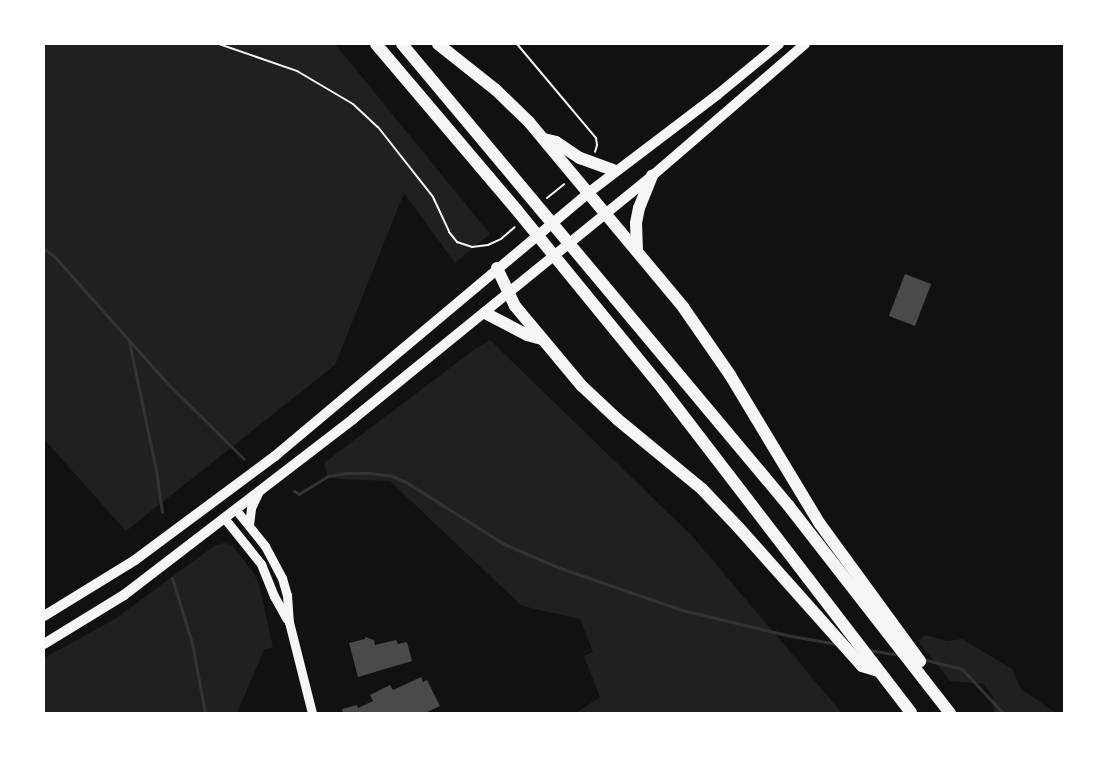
<!DOCTYPE html>
<html>
<head>
<meta charset="utf-8">
<style>
  body { margin:0 }
  #map { position:relative; width:1108px; height:757px; overflow:hidden; background:#111; font-family:"Fira Sans",sans-serif }
  div>[style] { position:absolute }
  .green>* { inset:0; background:#202020 }
  .stream>* { height:3px; margin:-1.5px; padding:0 1.5px; transform-origin:1.5px; border-radius:1.5px; background:#333 }
  .building>* { inset:0; background:#4a4a4a; transform-origin:0 0 }
  .path>* { height:2px; margin:-1px; padding:0 1px; transform-origin:1px; border-radius:1px; background:#f5f5f5 }
  .tertiary>* { height:9px; margin:-4.5px; padding:0 4.5px; transform-origin:4.5px; border-radius:4.5px; background:#f5f5f5 }
  .primary>* { height:10px; margin:-5px; padding:0 5px; transform-origin:5px; border-radius:5px; background:#f5f5f5 }
  .motorway>* { height:12px; margin:-6px; padding:0 6px; transform-origin:6px; border-radius:6px; background:#f5f5f5 }
  span { translate:-50% -50%; white-space:nowrap; text-align:center; line-height:1.15; -webkit-text-stroke:5px #fff; paint-order:stroke }
  .frame { position:absolute; inset:0; border:45px solid #fff; pointer-events:none }
</style>
</head>
<body>
<div id="map">
  <div class="green">
    <div style="clip-path:polygon(44px 44px,335px 44px,490px 234px,455px 263px,404px 193px,335px 365px,126px 531px,44px 439px)"></div>
    <div style="clip-path:polygon(490px 340px,692px 536px,842px 713px,576px 713px,600px 697px,584px 656px,593px 652px,580px 619px,522px 606px,390px 481px,339px 479px,328px 476px,324px 463px,475px 349px)"></div>
    <div style="clip-path:polygon(224px 543px,232px 545px,253px 572px,259px 584px,273px 647px,264px 650px,237px 713px,44px 713px,44px 658px,115px 619px,214px 546px)"></div>
    <div style="clip-path:polygon(925px 635px,947px 641px,962px 639px,1012px 669px,1021px 689px,1056px 713px,994px 713px,993px 697px,984px 684px,950px 681px,918px 641px)"></div>
  </div>
  <div class="stream">
    <div style="left:44px;top:249px;width:12px;rotate:35deg"></div>
    <div style="left:54px;top:256px;width:173px;rotate:48.3deg"></div>
    <div style="left:169px;top:385px;width:105px;rotate:44.6deg"></div>
    <div style="left:129px;top:341px;width:132px;rotate:78.2deg"></div>
    <div style="left:156px;top:470px;width:42px;rotate:81.9deg"></div>
    <div style="left:294px;top:491px;width:6px;rotate:31deg"></div>
    <div style="left:299px;top:494px;width:34px;rotate:-32deg"></div>
    <div style="left:328px;top:476px;width:19px;rotate:-9deg"></div>
    <div style="left:347px;top:473px;width:22px"></div>
    <div style="left:369px;top:473px;width:23px;rotate:7deg"></div>
    <div style="left:392px;top:476px;width:15px;rotate:23deg"></div>
    <div style="left:406px;top:482px;width:116px;rotate:32.3deg"></div>
    <div style="left:504px;top:544px;width:61px;rotate:23.2deg"></div>
    <div style="left:560px;top:568px;width:129px;rotate:19deg"></div>
    <div style="left:682px;top:610px;width:107px;rotate:13.5deg"></div>
    <div style="left:786px;top:635px;width:52px;rotate:10deg"></div>
    <div style="left:172px;top:578px;width:68px;rotate:72.9deg"></div>
    <div style="left:192px;top:643px;width:71px;rotate:79.5deg"></div>
    <div style="left:868px;top:650px;width:31px;rotate:9deg"></div>
    <div style="left:922px;top:659px;width:41px;rotate:14deg"></div>
    <div style="left:962px;top:669px;width:60px;rotate:47deg"></div>
  </div>
  <div class="building">
    <div style="left:905px;top:274px;width:28px;height:45px;rotate:21deg"></div>
    <div style="clip-path:polygon(365px 637px,374px 640px,375px 645px,396px 640px,398px 644px,407px 642px,412px 661px,358px 677px,349px 643px,365px 639px)"></div>
    <div style="clip-path:polygon(421px 677px,423px 682px,427px 680px,440px 706px,425px 713px,343px 713px,342px 709px,357px 705px,358px 708px,373px 701px,370px 695px,390px 685px,393px 690px)"></div>
  </div>
  <div class="path">
    <div style="left:219px;top:44px;width:83px;rotate:19.1deg"></div>
    <div style="left:297px;top:71px;width:65px;rotate:30.5deg"></div>
    <div style="left:353px;top:104px;width:34px;rotate:43deg"></div>
    <div style="left:378px;top:127px;width:89px;rotate:51.8deg"></div>
    <div style="left:433px;top:197px;width:38px;rotate:65deg"></div>
    <div style="left:449px;top:232px;width:13px;rotate:51deg"></div>
    <div style="left:457px;top:242px;width:16px;rotate:18deg"></div>
    <div style="left:472px;top:247px;width:16px;rotate:-7deg"></div>
    <div style="left:488px;top:245px;width:14px;rotate:-25deg"></div>
    <div style="left:501px;top:239px;width:18px;rotate:-41deg"></div>
    <div style="left:517px;top:44px;width:123px;rotate:50deg"></div>
    <div style="left:596px;top:138px;width:7px;rotate:82deg"></div>
    <div style="left:597px;top:145px;width:7px;rotate:106deg"></div>
    <div style="left:547px;top:198px;width:22px;rotate:-39deg"></div>
  </div>
  <div class="tertiary">
    <div style="left:236px;top:510px;width:46px;rotate:51.1deg"></div>
    <div style="left:265px;top:546px;width:36px;rotate:62deg"></div>
    <div style="left:282px;top:578px;width:18px;rotate:74deg"></div>
    <div style="left:287px;top:595px;width:27px;rotate:86deg"></div>
    <div style="left:289px;top:622px;width:94px;rotate:75.8deg"></div>
    <div style="left:225px;top:519px;width:58px;rotate:51.3deg"></div>
    <div style="left:261px;top:564px;width:35px;rotate:68deg"></div>
    <div style="left:274px;top:596px;width:26px;rotate:61deg"></div>
    <div style="left:249px;top:525px;width:17px;rotate:-83deg"></div>
    <div style="left:251px;top:508px;width:17px;rotate:-65deg"></div>
  </div>
  <div class="primary">
    <div style="left:44px;top:616px;width:107px;rotate:-31.6deg"></div>
    <div style="left:135px;top:560px;width:174px;rotate:-36.6deg"></div>
    <div style="left:275px;top:456px;width:409px;rotate:-40deg"></div>
    <div style="left:588px;top:193px;width:162px;rotate:-37.2deg"></div>
    <div style="left:717px;top:95px;width:80px;rotate:-39.4deg"></div>
    <div style="left:44px;top:644px;width:94px;rotate:-31.5deg"></div>
    <div style="left:124px;top:595px;width:289px;rotate:-37.5deg"></div>
    <div style="left:353px;top:419px;width:385px;rotate:-39.1deg"></div>
    <div style="left:652px;top:176px;width:202px;rotate:-40.8deg"></div>
  </div>
  <div class="motorway">
    <div style="left:376px;top:44px;width:216px;rotate:49.7deg"></div>
    <div style="left:516px;top:209px;width:231px;rotate:50.8deg"></div>
    <div style="left:662px;top:388px;width:409px;rotate:52.5deg"></div>
    <div style="left:402px;top:44px;width:601px;rotate:50.06deg"></div>
    <div style="left:788px;top:505px;width:264px;rotate:52.1deg"></div>
    <div style="left:438px;top:44px;width:74px;rotate:38.4deg"></div>
    <div style="left:496px;top:90px;width:46px;rotate:44.1deg"></div>
    <div style="left:529px;top:122px;width:241px;rotate:50.2deg"></div>
    <div style="left:683px;top:307px;width:83px;rotate:55.3deg"></div>
    <div style="left:730px;top:375px;width:174px;rotate:58.9deg"></div>
    <div style="left:820px;top:524px;width:170px;rotate:53.9deg"></div>
    <div style="left:544px;top:139px;width:12px;rotate:14deg"></div>
    <div style="left:556px;top:142px;width:29px;rotate:34deg"></div>
    <div style="left:580px;top:158px;width:37px;rotate:20deg"></div>
    <div style="left:637px;top:251px;width:28px;rotate:-92deg"></div>
    <div style="left:636px;top:223px;width:15px;rotate:-79deg"></div>
    <div style="left:639px;top:208px;width:35px;rotate:-68deg"></div>
    <div style="left:497px;top:268px;width:42px;rotate:64.7deg"></div>
    <div style="left:515px;top:306px;width:104px;rotate:50.1deg"></div>
    <div style="left:582px;top:386px;width:48px;rotate:43.3deg"></div>
    <div style="left:617px;top:419px;width:110px;rotate:39.5deg"></div>
    <div style="left:702px;top:489px;width:54px;rotate:46.5deg"></div>
    <div style="left:739px;top:528px;width:185px;rotate:48.3deg"></div>
    <div style="left:862px;top:666px;width:17px;rotate:17deg"></div>
    <div style="left:485px;top:313px;width:47px;rotate:27.6deg"></div>
    <div style="left:527px;top:335px;width:16px;rotate:15deg"></div>
  </div>
  <div class="frame"></div>
</div>
</body>
</html>
